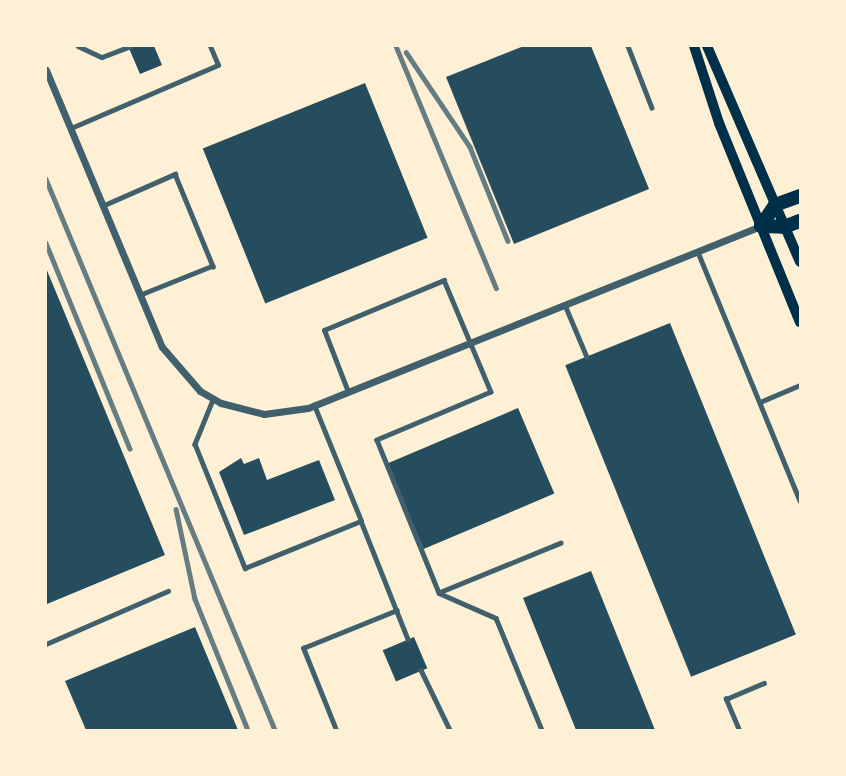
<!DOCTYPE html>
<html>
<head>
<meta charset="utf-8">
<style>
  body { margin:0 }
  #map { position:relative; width:846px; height:776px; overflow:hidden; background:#fdf0d5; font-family:"PT Sans Narrow",sans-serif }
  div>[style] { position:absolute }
  .building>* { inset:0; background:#264d5e; transform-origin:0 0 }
  .service>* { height:4.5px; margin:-2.25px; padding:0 2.25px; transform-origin:2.25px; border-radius:2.25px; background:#3f606c }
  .minor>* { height:7px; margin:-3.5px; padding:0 3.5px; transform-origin:3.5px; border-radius:3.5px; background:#3f606c }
  .secondary>* { height:10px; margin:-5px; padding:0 5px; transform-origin:5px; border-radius:5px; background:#003049 }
  .motorway>* { height:14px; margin:-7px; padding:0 7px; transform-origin:7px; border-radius:7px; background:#003049 }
  .rail>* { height:4.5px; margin:-2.25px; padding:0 2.25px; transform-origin:2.25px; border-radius:2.25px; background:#657d81 }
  span { translate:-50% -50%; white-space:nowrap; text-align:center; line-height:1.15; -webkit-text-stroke:5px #fdf0d5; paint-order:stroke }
  .frame { position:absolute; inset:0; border:47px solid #fdf0d5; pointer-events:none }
</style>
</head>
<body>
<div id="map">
  <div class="building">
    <div style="clip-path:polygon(128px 46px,154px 46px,162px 65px,140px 74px)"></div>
    <div style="clip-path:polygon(524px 46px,591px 46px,649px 189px,514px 244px,446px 77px)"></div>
    <div style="left:365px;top:83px;width:167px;height:175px;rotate:68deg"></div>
    <div style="clip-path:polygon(46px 268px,165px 555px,47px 604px,46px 599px)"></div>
    <div style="left:670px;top:323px;width:336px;height:113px;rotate:68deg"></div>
    <div style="left:518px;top:408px;width:93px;height:142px;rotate:67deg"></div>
    <div style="clip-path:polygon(241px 458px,244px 464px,259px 458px,267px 480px,319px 460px,335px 500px,244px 535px,219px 472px)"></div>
    <div style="clip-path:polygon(591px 571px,655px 730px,576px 730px,523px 598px)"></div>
    <div style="clip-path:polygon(195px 627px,238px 730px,86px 730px,65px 681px)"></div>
    <div style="left:414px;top:637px;width:34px;height:34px;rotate:67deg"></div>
  </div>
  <div class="service">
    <div style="left:78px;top:46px;width:26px;rotate:25deg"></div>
    <div style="left:102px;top:57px;width:30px;rotate:-21deg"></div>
    <div style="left:628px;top:46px;width:66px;rotate:68.8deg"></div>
    <div style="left:71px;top:128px;width:160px;rotate:-23.2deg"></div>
    <div style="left:218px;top:65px;width:21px;rotate:-113deg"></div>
    <div style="left:102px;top:206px;width:80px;rotate:-23.7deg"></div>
    <div style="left:175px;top:174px;width:100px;rotate:67.6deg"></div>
    <div style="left:213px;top:266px;width:78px;rotate:158.1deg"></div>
    <div style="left:698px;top:252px;width:269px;rotate:67.7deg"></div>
    <div style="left:565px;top:305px;width:56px;rotate:67.1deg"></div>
    <div style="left:348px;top:392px;width:66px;rotate:-111.2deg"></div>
    <div style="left:324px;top:330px;width:130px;rotate:-22.6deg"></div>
    <div style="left:444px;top:280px;width:121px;rotate:67.2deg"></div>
    <div style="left:491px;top:392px;width:124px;rotate:157.2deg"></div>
    <div style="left:377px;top:440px;width:165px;rotate:67.9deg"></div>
    <div style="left:439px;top:593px;width:62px;rotate:23.7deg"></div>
    <div style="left:496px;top:618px;width:121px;rotate:67.7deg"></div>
    <div style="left:213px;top:400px;width:48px;rotate:112.2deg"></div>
    <div style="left:195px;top:444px;width:134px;rotate:68deg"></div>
    <div style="left:245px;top:568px;width:125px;rotate:-22.1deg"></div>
    <div style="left:361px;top:521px;width:125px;rotate:-112.1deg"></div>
    <div style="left:760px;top:402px;width:43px;rotate:-23deg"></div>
    <div style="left:361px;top:521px;width:127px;rotate:68.3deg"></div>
    <div style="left:440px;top:592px;width:130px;rotate:-22.2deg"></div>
    <div style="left:46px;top:644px;width:133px;rotate:-23.5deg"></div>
    <div style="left:421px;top:670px;width:67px;rotate:64.2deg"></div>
    <div style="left:336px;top:730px;width:88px;rotate:-111.9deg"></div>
    <div style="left:303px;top:648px;width:101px;rotate:-22deg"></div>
    <div style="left:739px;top:730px;width:34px;rotate:-113deg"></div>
    <div style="left:726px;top:699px;width:41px;rotate:-22.8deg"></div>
  </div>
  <div class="minor">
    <div style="left:46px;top:70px;width:300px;rotate:67.3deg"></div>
    <div style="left:162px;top:347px;width:58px;rotate:49.2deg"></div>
    <div style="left:200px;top:391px;width:24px;rotate:30deg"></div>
    <div style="left:221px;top:403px;width:44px;rotate:14.3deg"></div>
    <div style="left:264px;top:414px;width:44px;rotate:-7.8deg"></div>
    <div style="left:308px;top:408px;width:488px;rotate:-21.9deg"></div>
  </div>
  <div class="secondary">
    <div style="left:694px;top:46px;width:81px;rotate:72deg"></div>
    <div style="left:719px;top:123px;width:215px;rotate:67.9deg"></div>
    <div style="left:707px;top:46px;width:235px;rotate:66.7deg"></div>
  </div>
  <div class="motorway">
    <div style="left:761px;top:226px;width:25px;rotate:-56deg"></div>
    <div style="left:775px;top:205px;width:27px;rotate:-20deg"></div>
    <div style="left:761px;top:226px;width:23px;rotate:2deg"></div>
    <div style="left:784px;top:227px;width:17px;rotate:-21deg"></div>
  </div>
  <div class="rail">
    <div style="left:396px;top:46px;width:262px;rotate:67.5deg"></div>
    <div style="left:406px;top:52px;width:115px;rotate:56deg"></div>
    <div style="left:470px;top:147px;width:101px;rotate:68deg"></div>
    <div style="left:46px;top:179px;width:597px;rotate:67.43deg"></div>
    <div style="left:46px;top:243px;width:222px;rotate:67.8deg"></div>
    <div style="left:176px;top:509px;width:92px;rotate:78.1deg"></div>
    <div style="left:195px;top:599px;width:141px;rotate:68deg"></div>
  </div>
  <div class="frame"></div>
</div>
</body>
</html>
